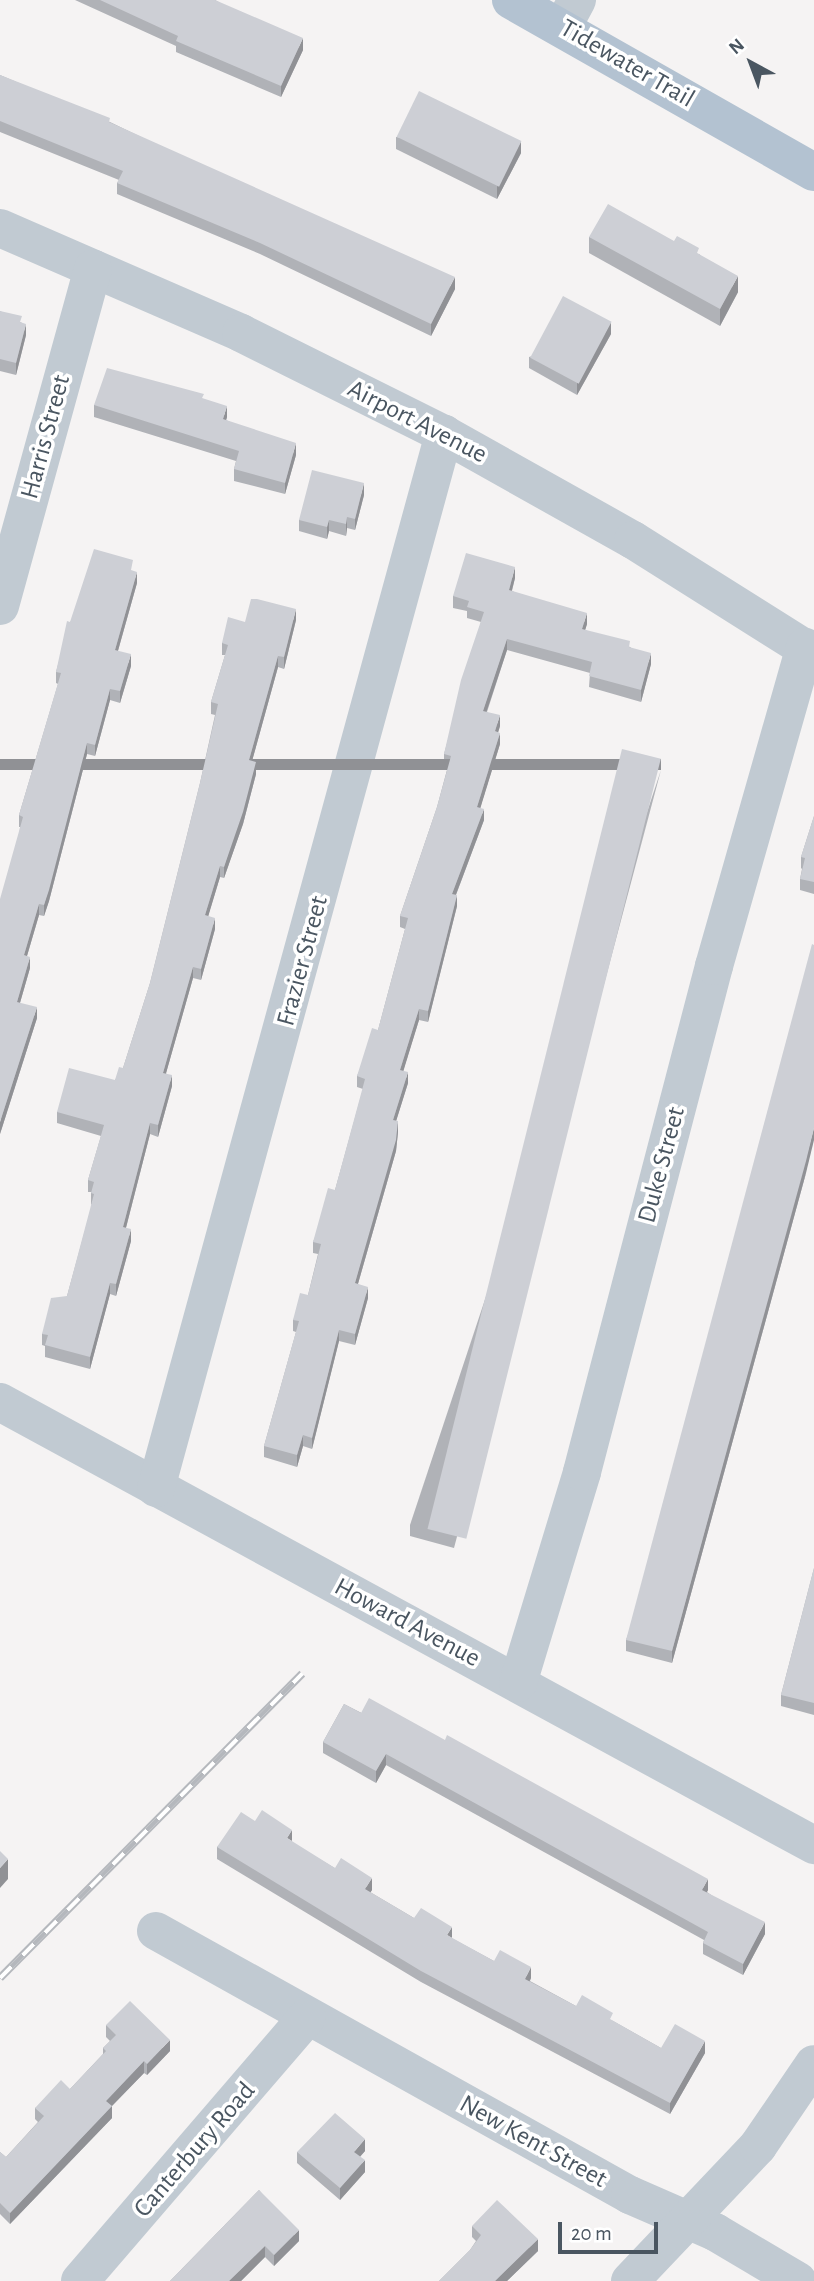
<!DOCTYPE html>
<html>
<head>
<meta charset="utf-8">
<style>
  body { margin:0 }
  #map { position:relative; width:814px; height:2281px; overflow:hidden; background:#f5f3f3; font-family:"Alegreya Sans",sans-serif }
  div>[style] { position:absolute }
  .minor>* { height:38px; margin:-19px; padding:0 19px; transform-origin:19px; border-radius:19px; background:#c1cad2 }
  .major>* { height:38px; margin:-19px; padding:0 19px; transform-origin:19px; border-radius:19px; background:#b3c2d1 }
  .rail>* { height:8px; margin-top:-4px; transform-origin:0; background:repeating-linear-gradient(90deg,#fff 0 16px,#b5b8bd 0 32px); box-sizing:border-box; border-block:2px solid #b5b8bd }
  .wall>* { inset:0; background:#b0b2b7 }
  .shaded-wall>* { inset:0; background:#909195; transform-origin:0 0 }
  .building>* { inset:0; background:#cdcfd5; transform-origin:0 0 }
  span { translate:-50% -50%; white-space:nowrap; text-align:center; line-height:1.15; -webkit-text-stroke:7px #fff; paint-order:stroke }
  .street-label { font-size:26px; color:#4a5661 }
  .north { position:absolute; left:716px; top:28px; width:70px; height:70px; -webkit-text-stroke:5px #fff; paint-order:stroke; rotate:319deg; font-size:19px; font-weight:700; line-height:28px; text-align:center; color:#4a5661 }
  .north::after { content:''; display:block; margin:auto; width:24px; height:32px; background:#4a5661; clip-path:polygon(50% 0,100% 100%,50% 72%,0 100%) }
  .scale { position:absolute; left:558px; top:2222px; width:100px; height:32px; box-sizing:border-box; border:4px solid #4a5661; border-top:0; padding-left:9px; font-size:21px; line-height:24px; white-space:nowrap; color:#4a5661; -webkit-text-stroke:5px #fff; paint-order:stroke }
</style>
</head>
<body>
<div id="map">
  <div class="minor">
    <div style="left:562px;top:28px;width:32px;rotate:-62deg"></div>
    <div style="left:0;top:228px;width:263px;rotate:23.5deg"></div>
    <div style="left:241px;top:333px;width:227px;rotate:26.5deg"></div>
    <div style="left:444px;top:434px;width:217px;rotate:29.3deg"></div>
    <div style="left:633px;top:540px;width:214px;rotate:32.2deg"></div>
    <div style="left:0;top:606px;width:350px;rotate:-74.6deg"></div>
    <div style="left:0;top:1402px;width:927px;rotate:28.56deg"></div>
    <div style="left:156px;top:1488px;width:1093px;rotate:-74.72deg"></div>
    <div style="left:518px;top:1683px;width:220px;rotate:-73.1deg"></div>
    <div style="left:582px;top:1472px;width:523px;rotate:-75.38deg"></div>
    <div style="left:714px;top:966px;width:332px;rotate:-74.1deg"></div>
    <div style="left:156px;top:1931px;width:543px;rotate:29.12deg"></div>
    <div style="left:630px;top:2195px;width:93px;rotate:23.5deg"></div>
    <div style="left:715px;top:2232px;width:96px;rotate:30.6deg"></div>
    <div style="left:80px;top:2281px;width:348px;rotate:-49.3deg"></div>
    <div style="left:630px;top:2281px;width:186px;rotate:-46.5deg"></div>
    <div style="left:758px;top:2146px;width:99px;rotate:-55.7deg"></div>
  </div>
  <div class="major">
    <div style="left:511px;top:0;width:348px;rotate:29.6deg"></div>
  </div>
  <div class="rail">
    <div style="left:0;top:1978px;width:429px;rotate:-45.2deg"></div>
  </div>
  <div class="wall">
    <div style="clip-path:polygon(75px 0,215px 0,303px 50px,281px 97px,176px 52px,176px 46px)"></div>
    <div style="clip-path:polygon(0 75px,110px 122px,455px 289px,431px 336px,260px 254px,117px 194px,117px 183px,119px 180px,0 132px)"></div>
    <div style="clip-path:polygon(396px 137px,521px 153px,497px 199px,396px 149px)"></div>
    <div style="clip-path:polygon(589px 237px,699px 254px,738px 292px,720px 326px,589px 253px)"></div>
    <div style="clip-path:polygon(0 311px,22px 323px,26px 335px,16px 375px,0 371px)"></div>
    <div style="clip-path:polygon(611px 334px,577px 395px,529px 368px,529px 357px)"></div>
    <div style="clip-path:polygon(204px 399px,227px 417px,226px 420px,296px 455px,285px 494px,234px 481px,234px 469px,236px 461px,94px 417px,94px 405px)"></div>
    <div style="clip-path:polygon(364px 495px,355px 530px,347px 528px,346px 536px,329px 531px,327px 539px,299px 531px,299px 520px)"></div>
    <div style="clip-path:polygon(133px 571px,137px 583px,118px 651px,131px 666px,120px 703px,110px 700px,95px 756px,87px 754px,49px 901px,44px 916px,39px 915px,27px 956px,30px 968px,20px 1003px,37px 1018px,0 1134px,20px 827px,19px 827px,19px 815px,58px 684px,56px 683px,56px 672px,70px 622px)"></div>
    <div style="clip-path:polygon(515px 578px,512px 591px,587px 624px,585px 630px,630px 647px,651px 664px,641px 702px,589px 687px,590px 673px,507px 650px,487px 712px,500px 726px,498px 732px,500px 744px,480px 808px,484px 820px,456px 895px,457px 906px,428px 1022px,419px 1020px,403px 1071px,408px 1083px,396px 1121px,398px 1132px,396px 1151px,358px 1284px,368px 1298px,355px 1345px,339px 1341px,312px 1449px,303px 1446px,297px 1467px,264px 1457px,264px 1446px,296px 1332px,293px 1331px,293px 1320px,308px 1295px,318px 1254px,313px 1253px,313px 1242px,335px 1190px,363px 1089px,357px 1087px,357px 1076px,378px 1030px,405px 929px,400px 927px,400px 916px,437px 807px,448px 766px,444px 765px,444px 754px,481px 622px,467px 618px,467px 611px,453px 608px,453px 596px)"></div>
    <div style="clip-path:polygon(296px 620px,284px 669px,278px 667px,252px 761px,256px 774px,243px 824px,224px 878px,220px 877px,208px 916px,215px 929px,201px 980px,193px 978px,166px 1073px,172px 1086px,158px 1137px,150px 1134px,126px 1228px,131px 1241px,116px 1296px,110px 1294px,90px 1369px,45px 1357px,45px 1346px,42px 1345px,42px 1334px,67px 1296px,92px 1205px,91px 1204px,91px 1192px,88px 1192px,88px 1180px,101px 1136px,57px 1123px,57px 1112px,115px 1080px,123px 1068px,150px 983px,200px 783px,215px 715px,211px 714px,211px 702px,225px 655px,222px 655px,222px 643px,245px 622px)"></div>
    <div style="clip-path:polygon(661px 770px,454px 1548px,410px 1536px,410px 1525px)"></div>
    <div style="clip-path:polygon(814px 816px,814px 894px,800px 890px,800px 879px,802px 869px,801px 868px,801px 857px)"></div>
    <div style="clip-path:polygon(806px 1173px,672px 1663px,626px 1651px,626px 1640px)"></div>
    <div style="clip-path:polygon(814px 1568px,814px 1715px,781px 1706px,781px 1695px)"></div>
    <div style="clip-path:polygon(344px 1704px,708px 1890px,707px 1892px,765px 1934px,743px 1975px,703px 1954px,703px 1943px,704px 1940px,386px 1765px,376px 1783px,323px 1753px,323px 1742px)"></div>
    <div style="clip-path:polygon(255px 1821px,372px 1890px,370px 1892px,414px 1918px,494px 1961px,531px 1978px,530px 1981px,576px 2006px,613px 2021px,661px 2048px,705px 2053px,670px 2114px,421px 1982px,217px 1859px,217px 1847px)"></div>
    <div style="clip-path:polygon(106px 2025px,170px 2051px,147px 2075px,144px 2073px,112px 2106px,112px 2118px,10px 2224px,0 2214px,0 2152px,6px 2157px,38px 2122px,35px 2119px,35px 2108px,70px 2089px,103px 2054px,103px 2048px,110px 2041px,106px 2037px)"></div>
    <div style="clip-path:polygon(365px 2151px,360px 2157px,365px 2172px,340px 2200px,297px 2163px,297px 2152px)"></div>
    <div style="clip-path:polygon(259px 2190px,299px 2241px,274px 2266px,265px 2257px,241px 2281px,170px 2281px)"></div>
    <div style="clip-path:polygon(472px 2226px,538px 2251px,507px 2281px,439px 2281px,470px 2250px,476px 2241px,472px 2237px)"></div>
  </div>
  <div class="shaded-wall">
    <div style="clip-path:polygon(303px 38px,303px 50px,281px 97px,281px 86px)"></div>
    <div style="clip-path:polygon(521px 141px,521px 153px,497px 199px,497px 187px)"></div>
    <div style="clip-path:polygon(738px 276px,738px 292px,720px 326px,720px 309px)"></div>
    <div style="clip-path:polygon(455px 277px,455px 289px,431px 336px,431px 324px)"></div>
    <div style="clip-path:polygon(611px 322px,611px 334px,577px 395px,577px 383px)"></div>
    <div style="clip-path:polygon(26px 324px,26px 335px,16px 375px,16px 363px)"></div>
    <div style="clip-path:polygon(227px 406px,227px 417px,223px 431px,223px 419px)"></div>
    <div style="clip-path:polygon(296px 443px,296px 455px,285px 494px,285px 483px)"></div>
    <div style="clip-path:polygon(364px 483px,364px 495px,355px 530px,355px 519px)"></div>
    <div style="clip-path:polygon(347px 517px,347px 528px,346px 536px,346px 524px)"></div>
    <div style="clip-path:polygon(329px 520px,329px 531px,327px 539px,327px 527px)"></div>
    <div style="clip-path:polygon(515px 567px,515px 578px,509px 601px,509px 590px)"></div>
    <div style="clip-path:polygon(137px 572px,137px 583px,115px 661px,115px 650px)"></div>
    <div style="clip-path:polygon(296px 609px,296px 620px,284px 669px,284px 657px)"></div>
    <div style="clip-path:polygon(587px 613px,587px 624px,582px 640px,582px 629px)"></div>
    <div style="clip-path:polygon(507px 639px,507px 650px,483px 722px,483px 711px)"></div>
    <div style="clip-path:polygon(651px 653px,651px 664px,641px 702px,641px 690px)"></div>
    <div style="clip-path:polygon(131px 654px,131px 666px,120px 703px,120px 691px)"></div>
    <div style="clip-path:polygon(278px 656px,278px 667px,249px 772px,249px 760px)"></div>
    <div style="clip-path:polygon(110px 689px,110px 700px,95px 756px,95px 745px)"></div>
    <div style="clip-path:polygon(500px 715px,500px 726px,495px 743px,495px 731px)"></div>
    <div style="clip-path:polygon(500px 733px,500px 744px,477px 819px,477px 807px)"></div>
    <div style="clip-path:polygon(87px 743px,87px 754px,49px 901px,44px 916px,44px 905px)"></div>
    <div style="left:661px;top:759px;width:11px;height:805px;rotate:90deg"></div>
    <div style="clip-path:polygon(256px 762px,256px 774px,243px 824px,224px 878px,224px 867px)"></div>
    <div style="clip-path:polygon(484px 809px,484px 820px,452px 905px,452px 894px)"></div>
    <div style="clip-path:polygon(220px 866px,220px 877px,205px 927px,205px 915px)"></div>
    <div style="clip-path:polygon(457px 895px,457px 906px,428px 1022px,428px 1011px)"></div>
    <div style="clip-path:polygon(39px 904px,39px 915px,24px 966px,24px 955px)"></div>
    <div style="clip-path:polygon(215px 918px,215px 929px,201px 980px,201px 969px)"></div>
    <div style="clip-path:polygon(30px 957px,30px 968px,17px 1013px,17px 1002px)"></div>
    <div style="clip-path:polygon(193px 967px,193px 978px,163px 1084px,163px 1073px)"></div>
    <div style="clip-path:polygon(37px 1007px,37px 1018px,0 1134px,0 1122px)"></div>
    <div style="clip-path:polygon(419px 1009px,419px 1020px,400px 1082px,400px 1070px)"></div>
    <div style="clip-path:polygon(408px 1072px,408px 1083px,393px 1131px,393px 1120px)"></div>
    <div style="clip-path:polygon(172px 1075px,172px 1086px,158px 1137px,158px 1125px)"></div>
    <div style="clip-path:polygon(398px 1121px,398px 1132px,396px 1151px,355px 1294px,355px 1283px)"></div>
    <div style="clip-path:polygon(150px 1123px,150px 1134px,123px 1239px,123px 1227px)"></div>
    <div style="clip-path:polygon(814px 1128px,814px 1140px,806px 1173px,672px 1663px,672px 1651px)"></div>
    <div style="clip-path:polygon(131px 1229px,131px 1241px,116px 1296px,116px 1284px)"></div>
    <div style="clip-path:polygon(110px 1283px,110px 1294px,90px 1369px,90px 1357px)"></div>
    <div style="clip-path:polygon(368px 1287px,368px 1298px,355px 1345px,355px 1334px)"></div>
    <div style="clip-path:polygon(339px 1330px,339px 1341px,312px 1449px,312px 1438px)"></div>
    <div style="clip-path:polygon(303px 1435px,303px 1446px,297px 1467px,297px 1455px)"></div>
    <div style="clip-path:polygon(386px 1754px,386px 1765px,376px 1783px,376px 1771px)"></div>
    <div style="clip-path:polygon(292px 1830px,292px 1841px,287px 1838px)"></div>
    <div style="clip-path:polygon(8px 1859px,8px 1879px,0 1888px,0 1868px)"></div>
    <div style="clip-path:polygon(372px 1878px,372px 1890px,365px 1901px,365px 1889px)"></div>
    <div style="clip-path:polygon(708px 1879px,708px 1890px,702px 1901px,702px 1890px)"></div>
    <div style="clip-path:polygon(765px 1922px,765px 1934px,743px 1975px,743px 1964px)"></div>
    <div style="clip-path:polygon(452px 1927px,452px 1938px,447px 1935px)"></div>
    <div style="clip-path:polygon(531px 1967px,531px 1978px,525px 1990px,525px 1979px)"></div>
    <div style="clip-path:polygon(170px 2040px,170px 2051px,147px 2075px,147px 2064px)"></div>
    <div style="clip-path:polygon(705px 2041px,705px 2053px,670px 2114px,670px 2103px)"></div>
    <div style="clip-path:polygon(144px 2061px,144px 2073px,106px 2112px,106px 2101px)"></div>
    <div style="clip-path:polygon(112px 2106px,112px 2118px,10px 2224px,10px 2213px)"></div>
    <div style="clip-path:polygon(365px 2139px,365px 2151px,354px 2163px,354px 2152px)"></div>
    <div style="clip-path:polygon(365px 2160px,365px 2172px,340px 2200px,340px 2188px)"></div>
    <div style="clip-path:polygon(299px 2230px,299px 2241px,274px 2266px,274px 2255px)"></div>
    <div style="clip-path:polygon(538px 2239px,538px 2251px,507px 2281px,495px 2281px)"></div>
    <div style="clip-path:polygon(265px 2246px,265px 2257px,241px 2281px,229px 2281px)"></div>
  </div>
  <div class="building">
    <div style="clip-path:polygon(100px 0,215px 0,303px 38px,281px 86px,176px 41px,178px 36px)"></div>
    <div style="clip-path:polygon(0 75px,110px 118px,109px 122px,455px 277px,431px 324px,260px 243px,117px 183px,123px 171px,0 121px)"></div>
    <div style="left:419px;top:91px;width:114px;height:51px;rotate:26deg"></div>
    <div style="clip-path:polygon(608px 204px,674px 241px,677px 236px,699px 248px,697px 253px,738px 276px,720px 309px,589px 237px)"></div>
    <div style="left:563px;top:296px;width:55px;height:70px;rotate:28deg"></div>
    <div style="clip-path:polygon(0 311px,22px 316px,20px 322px,26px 324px,16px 363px,0 359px)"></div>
    <div style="clip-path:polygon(107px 368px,204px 394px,202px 398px,227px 406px,223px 419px,296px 443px,285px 483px,234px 469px,239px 451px,94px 405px)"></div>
    <div style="clip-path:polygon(312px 470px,364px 483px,355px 519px,347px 517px,346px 524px,329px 520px,327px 527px,299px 520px)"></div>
    <div style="clip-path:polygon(94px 549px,133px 560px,131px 570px,137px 572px,115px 650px,131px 654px,120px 691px,110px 689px,95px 745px,87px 743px,49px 890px,44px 905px,39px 904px,24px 955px,30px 957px,17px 1002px,37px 1007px,0 1122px,0 899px,23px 817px,19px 815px,61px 673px,56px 672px,67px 621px,70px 622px)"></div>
    <div style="clip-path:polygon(466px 553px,515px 567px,509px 590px,587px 613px,582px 629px,630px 641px,629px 647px,651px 653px,641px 690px,589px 676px,592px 662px,507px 639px,483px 711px,500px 715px,495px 731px,500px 733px,477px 807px,484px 809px,452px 894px,457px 895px,428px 1011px,419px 1009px,400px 1070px,408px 1072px,393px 1120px,398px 1121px,396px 1140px,355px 1283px,368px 1287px,355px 1334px,339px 1330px,312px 1438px,303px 1435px,297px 1455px,264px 1446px,299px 1321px,293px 1320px,300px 1293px,308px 1295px,321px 1244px,313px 1242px,328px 1188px,335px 1190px,365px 1079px,357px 1076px,372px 1028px,378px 1030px,408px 918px,400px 916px,437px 807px,451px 756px,444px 754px,461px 680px,484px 612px,467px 607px,469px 601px,453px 596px)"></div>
    <div style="clip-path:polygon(251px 599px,257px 599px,296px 609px,284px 657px,278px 656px,249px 760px,256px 762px,243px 812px,224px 867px,220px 866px,205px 915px,215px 918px,201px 969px,193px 967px,163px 1073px,172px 1075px,158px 1125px,150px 1123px,123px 1227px,131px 1229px,116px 1284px,110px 1283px,90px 1357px,45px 1345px,48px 1335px,42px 1334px,51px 1298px,67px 1296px,94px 1194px,91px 1193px,94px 1182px,88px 1180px,104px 1125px,57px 1112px,69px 1068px,115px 1080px,119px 1067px,123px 1068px,150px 983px,200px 783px,218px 704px,211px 702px,228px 645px,222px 643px,228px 617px,245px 622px)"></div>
    <div style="left:622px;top:749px;width:40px;height:804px;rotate:14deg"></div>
    <div style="clip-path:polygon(814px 816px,814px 882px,800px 879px,805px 858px,801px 857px)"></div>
    <div style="clip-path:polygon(812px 944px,814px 945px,814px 1128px,806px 1161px,672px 1651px,626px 1640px)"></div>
    <div style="clip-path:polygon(814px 1568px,814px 1703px,781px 1695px)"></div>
    <div style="clip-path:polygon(369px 1698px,445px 1740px,447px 1735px,708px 1879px,702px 1890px,765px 1922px,743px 1964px,703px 1943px,708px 1932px,386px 1754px,376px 1771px,323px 1742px,344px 1704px,361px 1713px)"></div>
    <div style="clip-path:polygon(262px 1810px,292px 1830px,287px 1838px,335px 1868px,341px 1858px,372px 1878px,365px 1889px,414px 1918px,421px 1908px,452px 1927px,447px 1935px,494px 1961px,500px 1950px,531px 1967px,525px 1979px,576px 2006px,582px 1995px,613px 2013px,610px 2019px,661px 2048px,675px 2024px,705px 2041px,670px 2103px,421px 1971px,217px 1847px,241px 1812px,255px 1821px)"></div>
    <div style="clip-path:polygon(0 1851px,8px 1859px,0 1868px)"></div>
    <div style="clip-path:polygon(130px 2001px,170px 2040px,147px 2064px,144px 2061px,106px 2101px,112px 2106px,10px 2213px,0 2203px,0 2152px,6px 2157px,44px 2116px,35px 2108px,61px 2080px,70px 2089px,106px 2051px,103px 2048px,116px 2035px,106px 2025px)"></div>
    <div style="clip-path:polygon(335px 2113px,365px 2139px,354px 2152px,365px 2160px,340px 2188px,297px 2152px)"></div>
    <div style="clip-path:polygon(259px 2190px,299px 2230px,274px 2255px,265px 2246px,229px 2281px,170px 2281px)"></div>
    <div style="clip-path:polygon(497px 2200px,538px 2239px,495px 2281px,439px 2281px,470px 2250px,481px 2235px,472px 2226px)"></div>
  </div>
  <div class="street-label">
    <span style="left:627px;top:64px;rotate:30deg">Tidewater Trail</span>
    <span style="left:417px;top:422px;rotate:27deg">Airport Avenue</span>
    <span style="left:46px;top:437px;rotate:-75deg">Harris Street</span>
    <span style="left:303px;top:961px;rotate:-75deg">Frazier Street</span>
    <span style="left:662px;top:1165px;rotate:-75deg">Duke Street</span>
    <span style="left:407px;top:1623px;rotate:28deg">Howard Avenue</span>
    <span style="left:533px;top:2142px;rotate:29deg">New Kent Street</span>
    <span style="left:195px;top:2150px;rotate:-49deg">Canterbury Road</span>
  </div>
  <div class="north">N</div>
  <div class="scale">20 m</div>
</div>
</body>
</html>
